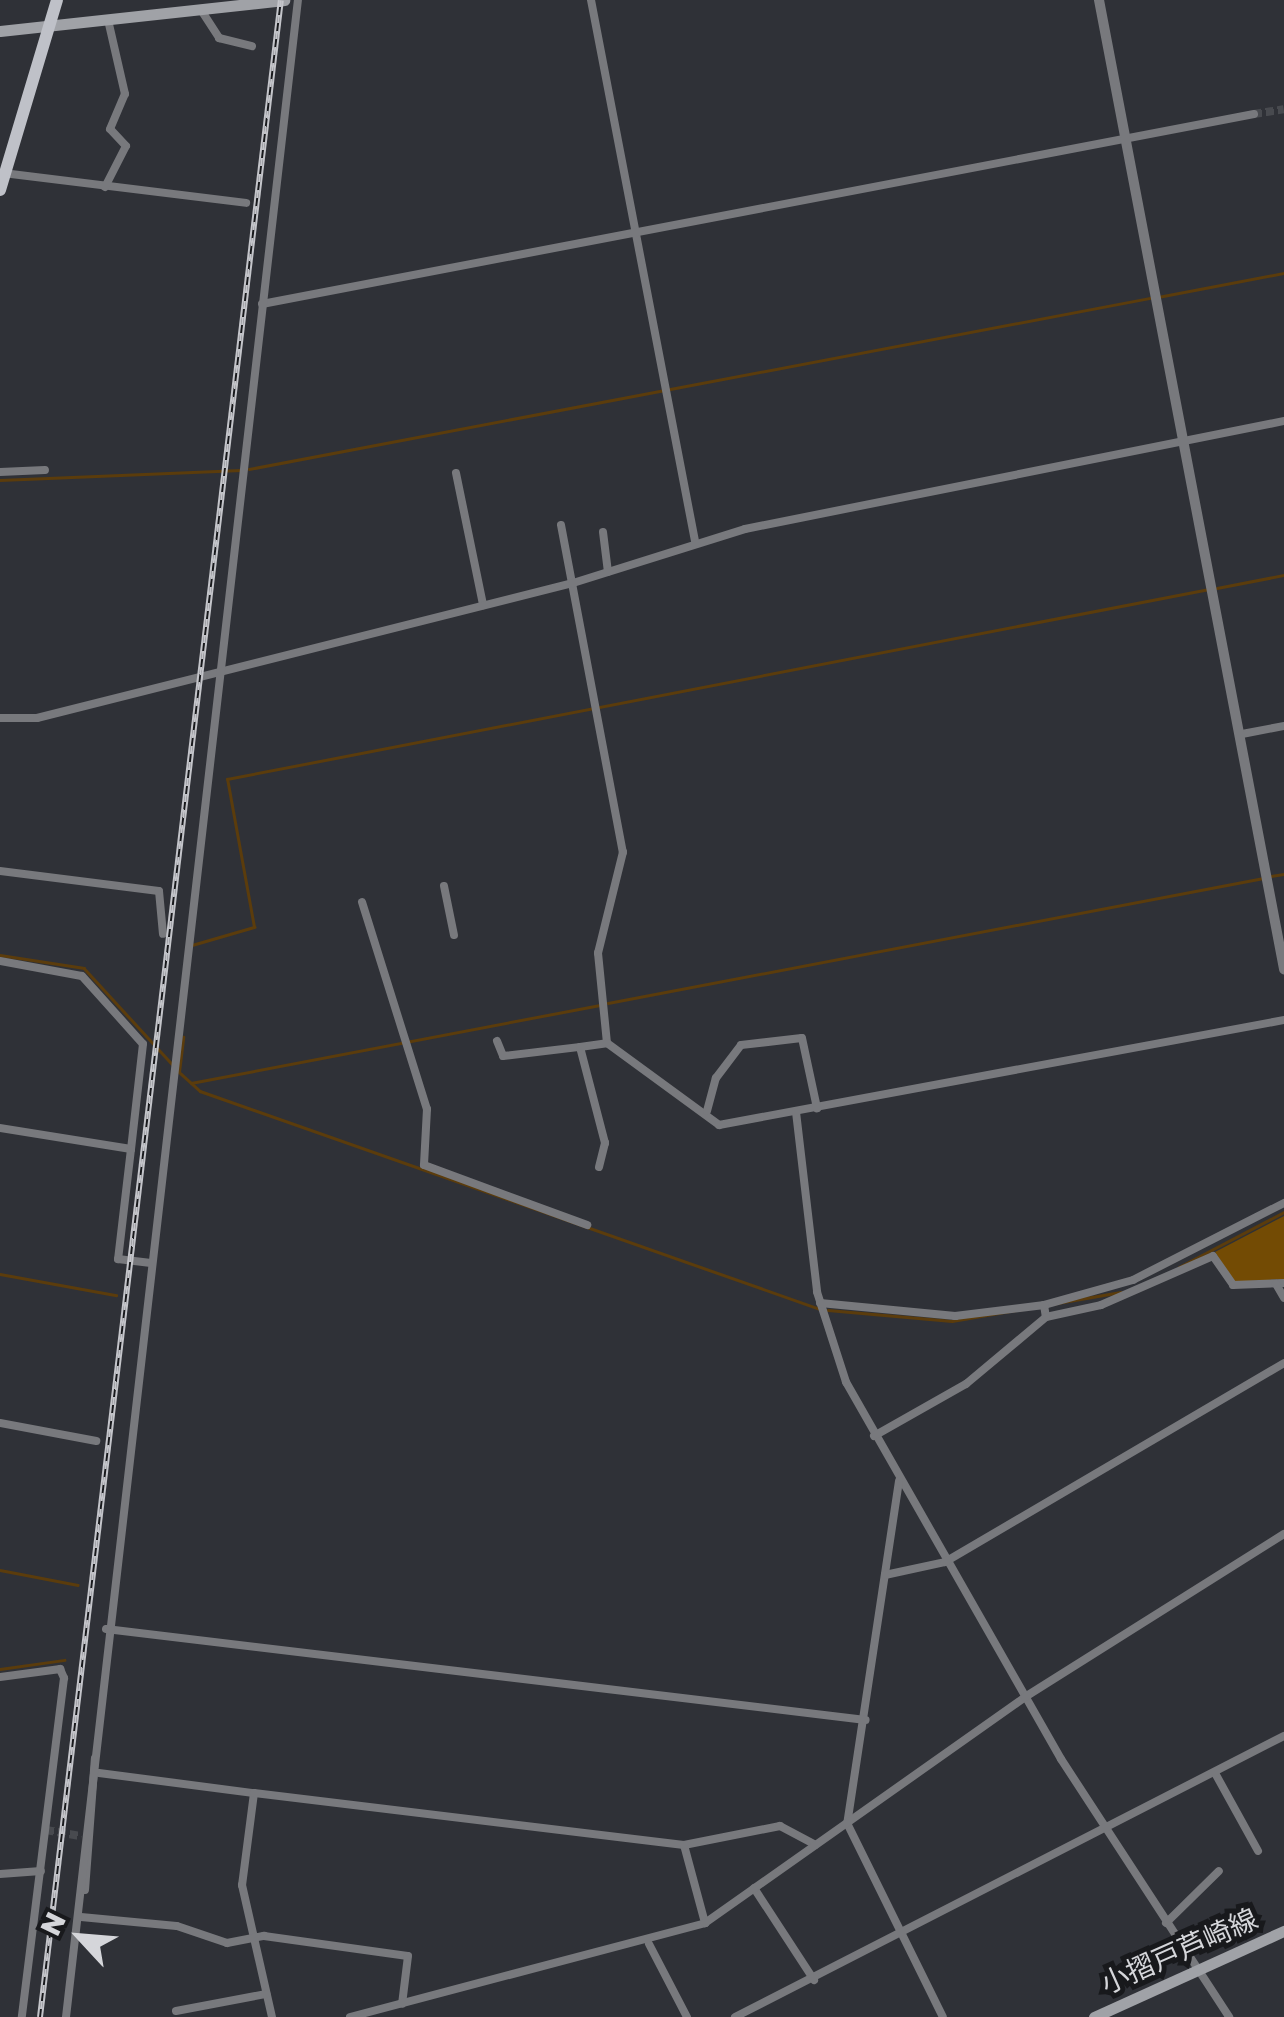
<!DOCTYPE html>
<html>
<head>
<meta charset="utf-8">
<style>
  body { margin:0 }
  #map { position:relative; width:1284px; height:2017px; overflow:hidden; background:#2f3137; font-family:"Golos Text","Noto Sans JP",sans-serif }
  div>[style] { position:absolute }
  .green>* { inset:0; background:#734b04 }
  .stream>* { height:2.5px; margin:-1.25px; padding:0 1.25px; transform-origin:1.25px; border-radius:1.25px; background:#5b3c0c }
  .minor-tunnel>* { height:8px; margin-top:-4px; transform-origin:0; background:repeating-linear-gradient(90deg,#484a4f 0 8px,transparent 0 12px) }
  .minor>* { height:8px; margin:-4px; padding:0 4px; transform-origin:4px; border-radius:4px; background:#78797d }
  .tertiary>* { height:10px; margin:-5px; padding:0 5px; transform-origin:5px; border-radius:5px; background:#78797d }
  .secondary>* { height:11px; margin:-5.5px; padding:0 5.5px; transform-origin:5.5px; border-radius:5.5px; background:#a0a2a7 }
  .primary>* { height:12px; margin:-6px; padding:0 6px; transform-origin:6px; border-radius:6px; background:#bfc1c8 }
  .rail>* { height:6px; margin-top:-3px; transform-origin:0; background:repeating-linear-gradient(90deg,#18191c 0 8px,#c4c5ca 0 16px); box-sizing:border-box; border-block:2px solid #c4c5ca }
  span { translate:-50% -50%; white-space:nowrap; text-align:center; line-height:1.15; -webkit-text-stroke:10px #18191c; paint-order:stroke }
  .street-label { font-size:28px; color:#d5d6da }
  .north { position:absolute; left:30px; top:1887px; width:100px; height:100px; -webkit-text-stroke:8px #18191c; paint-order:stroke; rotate:296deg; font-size:28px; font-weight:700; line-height:40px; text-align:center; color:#d5d6da }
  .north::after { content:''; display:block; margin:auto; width:35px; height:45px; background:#d5d6da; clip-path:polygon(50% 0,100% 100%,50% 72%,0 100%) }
</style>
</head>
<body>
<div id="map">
  <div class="green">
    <div style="clip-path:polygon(1284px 1216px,1284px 1279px,1234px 1282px,1215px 1252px)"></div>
  </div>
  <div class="stream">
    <div style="left:1158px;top:297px;width:128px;rotate:-10.8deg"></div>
    <div style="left:249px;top:469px;width:917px;rotate:-10.75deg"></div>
    <div style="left:0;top:480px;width:241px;rotate:-2.4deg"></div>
    <div style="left:1217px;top:588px;width:68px;rotate:-11deg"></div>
    <div style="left:1271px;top:876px;width:13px;rotate:-9deg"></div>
    <div style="left:192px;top:945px;width:65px;rotate:-16.2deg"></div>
    <div style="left:254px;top:927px;width:150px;rotate:-100.3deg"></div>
    <div style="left:227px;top:779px;width:1000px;rotate:-10.95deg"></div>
    <div style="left:0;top:955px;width:85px;rotate:8.8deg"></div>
    <div style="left:84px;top:968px;width:132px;rotate:47.5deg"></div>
    <div style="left:608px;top:1003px;width:667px;rotate:-10.8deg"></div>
    <div style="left:178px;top:1071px;width:30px;rotate:42deg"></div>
    <div style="left:200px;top:1091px;width:657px;rotate:19.37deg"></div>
    <div style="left:179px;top:1072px;width:35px;rotate:-83deg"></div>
    <div style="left:191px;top:1083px;width:416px;rotate:-10.8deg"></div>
    <div style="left:1179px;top:1267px;width:119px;rotate:-27.6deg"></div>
    <div style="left:0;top:1274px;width:118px;rotate:10.3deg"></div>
    <div style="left:828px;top:1310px;width:124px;rotate:5.1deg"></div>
    <div style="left:952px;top:1321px;width:171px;rotate:-9.7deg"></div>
    <div style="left:0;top:1570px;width:79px;rotate:10.9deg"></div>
    <div style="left:0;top:1669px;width:65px;rotate:-8deg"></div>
  </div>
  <div class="minor-tunnel">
    <div style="left:1254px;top:114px;width:30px;rotate:-9deg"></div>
    <div style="left:46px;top:1830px;width:36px;rotate:10deg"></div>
  </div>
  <div class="minor">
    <div style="left:591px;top:0;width:551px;rotate:79.12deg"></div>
    <div style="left:203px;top:13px;width:30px;rotate:57deg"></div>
    <div style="left:219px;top:38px;width:34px;rotate:14deg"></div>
    <div style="left:3px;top:173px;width:245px;rotate:7deg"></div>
    <div style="left:105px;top:187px;width:46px;rotate:-62.9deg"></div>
    <div style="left:126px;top:146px;width:23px;rotate:-133deg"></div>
    <div style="left:110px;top:129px;width:38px;rotate:-67deg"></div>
    <div style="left:125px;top:94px;width:72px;rotate:-102.9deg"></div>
    <div style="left:262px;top:304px;width:1010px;rotate:-10.84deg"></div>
    <div style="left:0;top:472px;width:45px;rotate:-2.5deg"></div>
    <div style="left:456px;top:473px;width:135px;rotate:78.4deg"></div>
    <div style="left:561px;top:525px;width:333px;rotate:79.3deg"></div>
    <div style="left:623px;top:852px;width:104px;rotate:103.9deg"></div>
    <div style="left:598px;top:953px;width:90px;rotate:84.3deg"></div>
    <div style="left:607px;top:1043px;width:139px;rotate:36.2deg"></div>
    <div style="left:719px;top:1125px;width:575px;rotate:-10.53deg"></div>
    <div style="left:603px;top:532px;width:40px;rotate:82.9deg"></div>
    <div style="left:0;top:718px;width:37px"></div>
    <div style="left:37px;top:718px;width:553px;rotate:-14.14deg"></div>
    <div style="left:573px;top:583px;width:180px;rotate:-17.4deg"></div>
    <div style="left:745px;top:529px;width:550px;rotate:-11.33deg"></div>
    <div style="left:1242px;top:734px;width:43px;rotate:-10.8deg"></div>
    <div style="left:0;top:871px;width:160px;rotate:7.2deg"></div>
    <div style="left:159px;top:891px;width:43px;rotate:84.7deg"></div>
    <div style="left:444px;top:886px;width:50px;rotate:78.5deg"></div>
    <div style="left:362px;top:902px;width:217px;rotate:72.6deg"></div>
    <div style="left:427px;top:1109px;width:56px;rotate:93.1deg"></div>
    <div style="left:424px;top:1165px;width:174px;rotate:20.2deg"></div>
    <div style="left:0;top:961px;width:83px;rotate:10.4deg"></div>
    <div style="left:82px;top:976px;width:91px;rotate:48.1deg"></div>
    <div style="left:143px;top:1044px;width:106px;rotate:96.5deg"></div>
    <div style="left:131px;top:1149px;width:133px;rotate:-170.9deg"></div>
    <div style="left:497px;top:1041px;width:16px;rotate:68deg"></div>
    <div style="left:503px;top:1056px;width:78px;rotate:-6.7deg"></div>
    <div style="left:707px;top:1111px;width:34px;rotate:-75deg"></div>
    <div style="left:716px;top:1078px;width:41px;rotate:-52.9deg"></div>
    <div style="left:741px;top:1045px;width:61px;rotate:-6.5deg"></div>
    <div style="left:802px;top:1038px;width:72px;rotate:77.9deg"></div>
    <div style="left:796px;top:1112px;width:181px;rotate:83.3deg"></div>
    <div style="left:817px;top:1292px;width:95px;rotate:72.1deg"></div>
    <div style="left:846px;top:1382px;width:434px;rotate:60.3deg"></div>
    <div style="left:1061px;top:1759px;width:308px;rotate:56.9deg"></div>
    <div style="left:131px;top:1149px;width:111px;rotate:96.7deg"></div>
    <div style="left:118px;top:1259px;width:31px;rotate:7deg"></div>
    <div style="left:599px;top:1167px;width:25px;rotate:-76deg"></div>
    <div style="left:605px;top:1143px;width:99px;rotate:-104.6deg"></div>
    <div style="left:580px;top:1047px;width:27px;rotate:-8deg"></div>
    <div style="left:1284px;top:1203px;width:169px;rotate:153deg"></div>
    <div style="left:1133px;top:1280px;width:92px;rotate:164.3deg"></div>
    <div style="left:1044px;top:1305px;width:12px;rotate:81deg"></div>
    <div style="left:1046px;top:1317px;width:56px;rotate:-12.3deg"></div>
    <div style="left:1101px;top:1305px;width:122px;rotate:-23.6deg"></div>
    <div style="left:1213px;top:1256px;width:35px;rotate:55deg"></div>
    <div style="left:1233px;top:1285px;width:51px;rotate:-2.2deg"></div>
    <div style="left:1276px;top:1284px;width:16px;rotate:60deg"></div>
    <div style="left:820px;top:1303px;width:136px;rotate:5.5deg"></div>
    <div style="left:955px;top:1316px;width:90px;rotate:-7deg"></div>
    <div style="left:0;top:1423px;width:98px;rotate:10.6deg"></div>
    <div style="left:874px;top:1436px;width:106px;rotate:-29.5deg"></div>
    <div style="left:966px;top:1384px;width:104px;rotate:-39.9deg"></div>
    <div style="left:899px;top:1481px;width:346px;rotate:98.6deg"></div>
    <div style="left:847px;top:1823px;width:216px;rotate:63.7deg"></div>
    <div style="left:885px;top:1575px;width:61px;rotate:-12.2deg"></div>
    <div style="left:945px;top:1562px;width:393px;rotate:-30.4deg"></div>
    <div style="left:106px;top:1629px;width:765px;rotate:6.83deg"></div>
    <div style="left:0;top:1677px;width:61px;rotate:-7.6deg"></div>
    <div style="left:60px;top:1669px;width:10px;rotate:66deg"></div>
    <div style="left:64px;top:1678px;width:342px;rotate:97.1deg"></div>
    <div style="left:99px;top:1773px;width:156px;rotate:7.4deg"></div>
    <div style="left:254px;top:1793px;width:93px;rotate:97.4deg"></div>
    <div style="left:242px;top:1885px;width:135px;rotate:77.2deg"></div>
    <div style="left:1215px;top:1773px;width:89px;rotate:61.1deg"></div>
    <div style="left:254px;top:1793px;width:433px;rotate:6.9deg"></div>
    <div style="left:684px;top:1845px;width:81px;rotate:74.9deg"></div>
    <div style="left:684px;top:1845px;width:98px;rotate:-11.2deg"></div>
    <div style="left:780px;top:1826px;width:40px;rotate:28deg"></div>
    <div style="left:0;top:1874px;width:41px;rotate:-4.2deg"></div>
    <div style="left:754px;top:1888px;width:110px;rotate:56.9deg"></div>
    <div style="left:85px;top:1890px;width:132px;rotate:-85.7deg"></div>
    <div style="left:81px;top:1917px;width:96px;rotate:5.4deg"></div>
    <div style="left:177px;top:1926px;width:53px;rotate:18.8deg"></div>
    <div style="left:227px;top:1943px;width:38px;rotate:-11deg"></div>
    <div style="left:264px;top:1936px;width:145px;rotate:7.9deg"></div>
    <div style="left:408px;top:1956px;width:48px;rotate:97.1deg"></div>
    <div style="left:1166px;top:1923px;width:74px;rotate:-44.5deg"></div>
    <div style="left:649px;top:1944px;width:82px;rotate:62.5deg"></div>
    <div style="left:176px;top:2011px;width:92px;rotate:-10.7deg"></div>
    <div style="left:66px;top:2017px;width:2030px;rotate:-83.44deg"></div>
    <div style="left:350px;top:2017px;width:367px;rotate:-14.8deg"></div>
    <div style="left:705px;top:1923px;width:392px;rotate:-35.2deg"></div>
    <div style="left:1025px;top:1697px;width:306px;rotate:-32.2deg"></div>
    <div style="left:735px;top:2017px;width:617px;rotate:-27.11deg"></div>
  </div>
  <div class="tertiary">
    <div style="left:1099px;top:0;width:987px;rotate:79.19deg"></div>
  </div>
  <div class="secondary">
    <div style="left:0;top:31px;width:286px;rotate:-6.2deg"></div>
    <div style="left:1094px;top:2017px;width:209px;rotate:-24.4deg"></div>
  </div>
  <div class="primary">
    <div style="left:0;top:190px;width:198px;rotate:-73.3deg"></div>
  </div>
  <div class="rail">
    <div style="left:40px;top:2017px;width:2031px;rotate:-83.19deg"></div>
  </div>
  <div class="street-label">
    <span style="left:1179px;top:1951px;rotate:-24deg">小摺戸芦崎線</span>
  </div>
  <div class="north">N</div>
</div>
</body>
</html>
